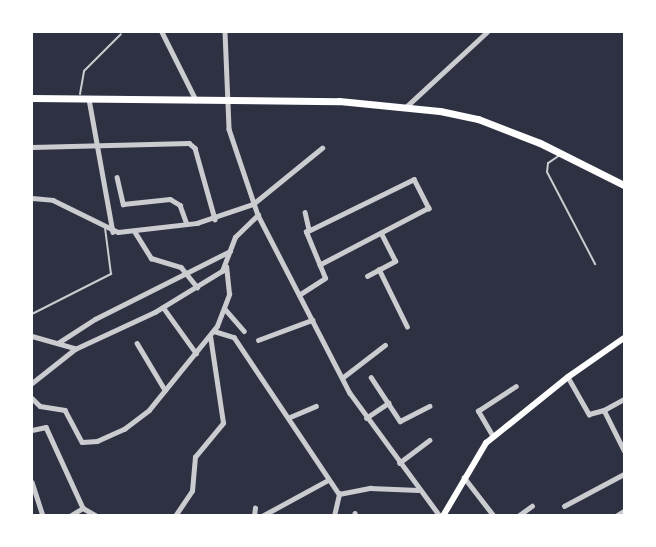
<!DOCTYPE html>
<html>
<head>
<meta charset="utf-8">
<style>
  body { margin:0 }
  #map { position:relative; width:656px; height:547px; overflow:hidden; background:#2d3142; font-family:Commissioner,sans-serif }
  div>[style] { position:absolute }
  .service>* { height:2px; margin:-1px; padding:0 1px; transform-origin:1px; border-radius:1px; background:#caccd0 }
  .minor>* { height:4.5px; margin:-2.25px; padding:0 2.25px; transform-origin:2.25px; border-radius:2.25px; background:#caccd0 }
  .secondary>* { height:6px; margin:-3px; padding:0 3px; transform-origin:3px; border-radius:3px; background:#fff }
  .trunk>* { height:7px; margin:-3.5px; padding:0 3.5px; transform-origin:3.5px; border-radius:3.5px; background:#fff }
  span { translate:-50% -50%; white-space:nowrap; text-align:center; line-height:1.15; -webkit-text-stroke:7px #fff; paint-order:stroke }
  .frame { position:absolute; inset:0; border:33px solid #fff; pointer-events:none }
</style>
</head>
<body>
<div id="map">
  <div class="service">
    <div style="left:80px;top:94px;width:23px;rotate:-80deg"></div>
    <div style="left:84px;top:71px;width:52px;rotate:-45deg"></div>
    <div style="left:560px;top:155px;width:14px;rotate:146deg"></div>
    <div style="left:548px;top:163px;width:9px;rotate:96deg"></div>
    <div style="left:547px;top:172px;width:104px;rotate:62.4deg"></div>
    <div style="left:32px;top:314px;width:89px;rotate:-26.9deg"></div>
    <div style="left:111px;top:274px;width:46px;rotate:-97.4deg"></div>
  </div>
  <div class="minor">
    <div style="left:162px;top:32px;width:76px;rotate:63.4deg"></div>
    <div style="left:225px;top:32px;width:97px;rotate:87.6deg"></div>
    <div style="left:229px;top:129px;width:91px;rotate:71.4deg"></div>
    <div style="left:258px;top:215px;width:200px;rotate:62.7deg"></div>
    <div style="left:350px;top:393px;width:152px;rotate:53.8deg"></div>
    <div style="left:89px;top:99px;width:135px;rotate:79.8deg"></div>
    <div style="left:407px;top:106px;width:109px;rotate:-42.8deg"></div>
    <div style="left:32px;top:147px;width:157px;rotate:-1.5deg"></div>
    <div style="left:189px;top:143px;width:8px;rotate:40deg"></div>
    <div style="left:195px;top:148px;width:74px;rotate:74.3deg"></div>
    <div style="left:117px;top:177px;width:28px;rotate:77deg"></div>
    <div style="left:123px;top:204px;width:47px;rotate:-6.1deg"></div>
    <div style="left:170px;top:199px;width:12px;rotate:31deg"></div>
    <div style="left:180px;top:205px;width:20px;rotate:70deg"></div>
    <div style="left:32px;top:198px;width:21px;rotate:5deg"></div>
    <div style="left:53px;top:200px;width:72px;rotate:26.2deg"></div>
    <div style="left:118px;top:232px;width:80px;rotate:-6.5deg"></div>
    <div style="left:197px;top:223px;width:59px;rotate:-18.7deg"></div>
    <div style="left:253px;top:204px;width:89px;rotate:-39.1deg"></div>
    <div style="left:305px;top:212px;width:18px;rotate:77deg"></div>
    <div style="left:135px;top:232px;width:31px;rotate:58deg"></div>
    <div style="left:151px;top:258px;width:31px;rotate:17deg"></div>
    <div style="left:181px;top:267px;width:26px;rotate:51deg"></div>
    <div style="left:379px;top:269px;width:64px;rotate:63.8deg"></div>
    <div style="left:367px;top:276px;width:32px;rotate:-28deg"></div>
    <div style="left:395px;top:261px;width:31px;rotate:-117deg"></div>
    <div style="left:299px;top:295px;width:31px;rotate:-33deg"></div>
    <div style="left:325px;top:278px;width:50px;rotate:-112.4deg"></div>
    <div style="left:306px;top:232px;width:120px;rotate:-26.1deg"></div>
    <div style="left:414px;top:179px;width:33px;rotate:63deg"></div>
    <div style="left:429px;top:208px;width:123px;rotate:152.4deg"></div>
    <div style="left:163px;top:307px;width:57px;rotate:54.3deg"></div>
    <div style="left:225px;top:309px;width:29px;rotate:49deg"></div>
    <div style="left:214px;top:331px;width:21px;rotate:17deg"></div>
    <div style="left:234px;top:337px;width:189px;rotate:56.2deg"></div>
    <div style="left:339px;top:494px;width:32px;rotate:-11deg"></div>
    <div style="left:370px;top:488px;width:48px;rotate:2.4deg"></div>
    <div style="left:32px;top:336px;width:44px;rotate:15.9deg"></div>
    <div style="left:258px;top:340px;width:58px;rotate:-20.3deg"></div>
    <div style="left:58px;top:343px;width:44px;rotate:-33deg"></div>
    <div style="left:95px;top:319px;width:151px;rotate:-26.7deg"></div>
    <div style="left:137px;top:343px;width:55px;rotate:59.2deg"></div>
    <div style="left:371px;top:377px;width:53px;rotate:56.6deg"></div>
    <div style="left:400px;top:421px;width:33px;rotate:-27deg"></div>
    <div style="left:568px;top:377px;width:43px;rotate:60.4deg"></div>
    <div style="left:589px;top:414px;width:16px;rotate:-15deg"></div>
    <div style="left:604px;top:410px;width:45px;rotate:63.4deg"></div>
    <div style="left:342px;top:378px;width:54px;rotate:-37.5deg"></div>
    <div style="left:32px;top:383px;width:55px;rotate:-38.3deg"></div>
    <div style="left:75px;top:349px;width:88px;rotate:-24.8deg"></div>
    <div style="left:155px;top:312px;width:79px;rotate:-31.5deg"></div>
    <div style="left:222px;top:271px;width:36px;rotate:-69deg"></div>
    <div style="left:235px;top:237px;width:32px;rotate:-44deg"></div>
    <div style="left:32px;top:398px;width:11px;rotate:45deg"></div>
    <div style="left:40px;top:406px;width:25px;rotate:9deg"></div>
    <div style="left:65px;top:410px;width:36px;rotate:62deg"></div>
    <div style="left:82px;top:442px;width:15px;rotate:-4deg"></div>
    <div style="left:97px;top:441px;width:30px;rotate:-24deg"></div>
    <div style="left:124px;top:429px;width:31px;rotate:-37deg"></div>
    <div style="left:149px;top:410px;width:108px;rotate:-51deg"></div>
    <div style="left:217px;top:326px;width:34px;rotate:-69deg"></div>
    <div style="left:229px;top:294px;width:27px;rotate:-96deg"></div>
    <div style="left:604px;top:410px;width:23px;rotate:-29deg"></div>
    <div style="left:290px;top:417px;width:28px;rotate:-23deg"></div>
    <div style="left:366px;top:418px;width:27px;rotate:-34deg"></div>
    <div style="left:32px;top:430px;width:14px;rotate:-12deg"></div>
    <div style="left:46px;top:427px;width:89px;rotate:65.4deg"></div>
    <div style="left:83px;top:508px;width:16px;rotate:30deg"></div>
    <div style="left:493px;top:437px;width:30px;rotate:-120deg"></div>
    <div style="left:478px;top:411px;width:45px;rotate:-33.3deg"></div>
    <div style="left:399px;top:463px;width:38px;rotate:-37deg"></div>
    <div style="left:464px;top:477px;width:49px;rotate:52.4deg"></div>
    <div style="left:32px;top:482px;width:36px;rotate:72deg"></div>
    <div style="left:564px;top:506px;width:68px;rotate:-28.1deg"></div>
    <div style="left:355px;top:513px;width:3px;rotate:72deg"></div>
    <div style="left:70px;top:516px;width:15px;rotate:-32deg"></div>
    <div style="left:175px;top:516px;width:30px;rotate:-56deg"></div>
    <div style="left:192px;top:491px;width:34px;rotate:-85deg"></div>
    <div style="left:195px;top:457px;width:44px;rotate:-50.5deg"></div>
    <div style="left:223px;top:423px;width:88px;rotate:-98.5deg"></div>
    <div style="left:254px;top:516px;width:8px;rotate:-83deg"></div>
    <div style="left:262px;top:516px;width:75px;rotate:-28.6deg"></div>
    <div style="left:334px;top:516px;width:23px;rotate:-77deg"></div>
    <div style="left:518px;top:516px;width:17px;rotate:-36deg"></div>
    <div style="left:616px;top:516px;width:9px;rotate:-32deg"></div>
  </div>
  <div class="secondary">
    <div style="left:443px;top:516px;width:85px;rotate:-59.5deg"></div>
    <div style="left:486px;top:443px;width:105px;rotate:-38.8deg"></div>
    <div style="left:568px;top:377px;width:68px;rotate:-34.9deg"></div>
  </div>
  <div class="trunk">
    <div style="left:32px;top:98px;width:307px;rotate:0.6deg"></div>
    <div style="left:339px;top:101px;width:101px;rotate:5.7deg"></div>
    <div style="left:440px;top:111px;width:39px;rotate:12deg"></div>
    <div style="left:478px;top:119px;width:66px;rotate:21.2deg"></div>
    <div style="left:540px;top:143px;width:94px;rotate:26.6deg"></div>
  </div>
  <div class="frame"></div>
</div>
</body>
</html>
